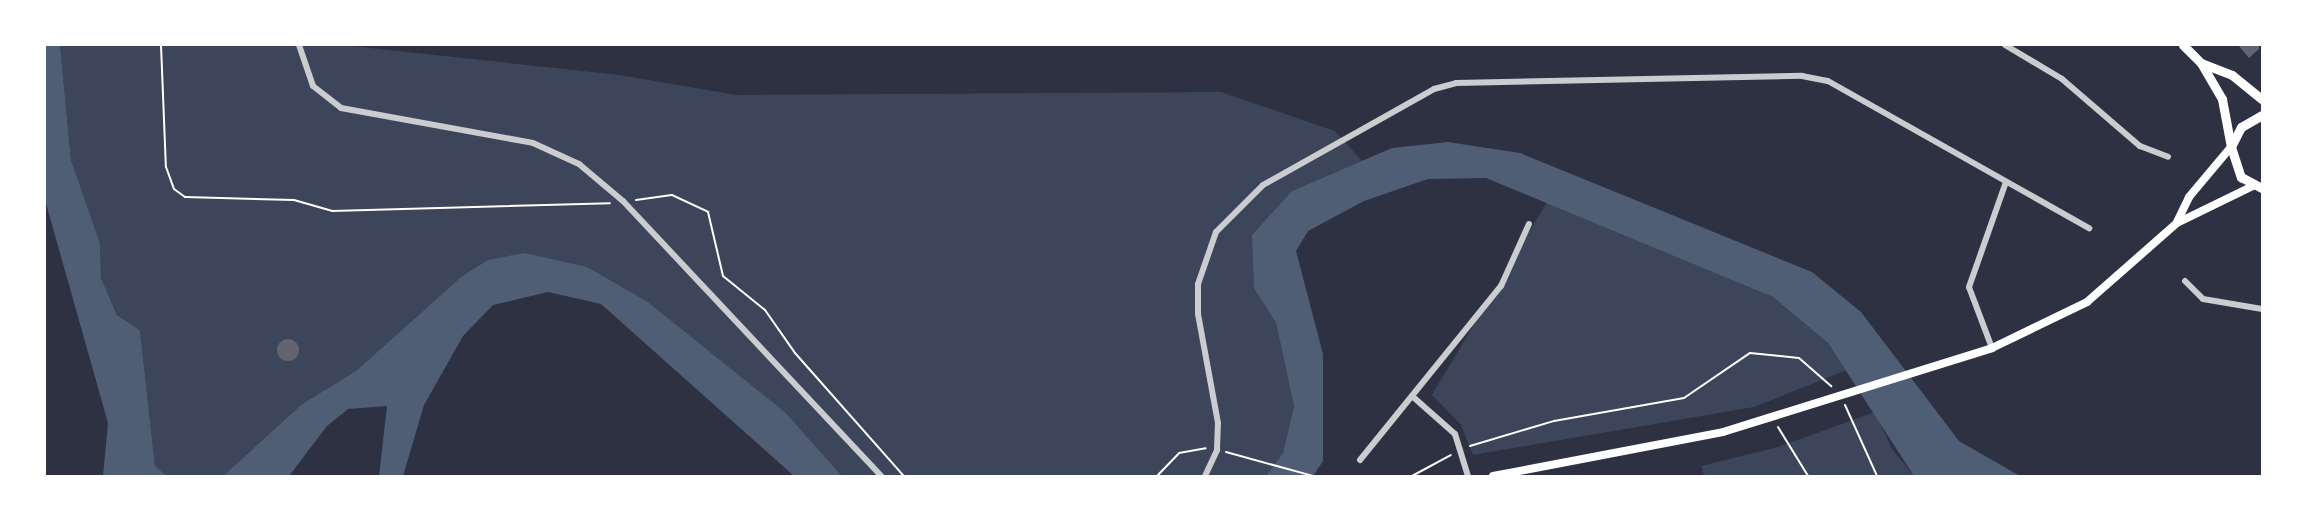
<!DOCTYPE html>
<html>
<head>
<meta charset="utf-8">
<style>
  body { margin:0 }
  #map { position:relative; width:2307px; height:521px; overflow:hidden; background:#2d3142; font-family:Inter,sans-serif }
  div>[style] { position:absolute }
  .green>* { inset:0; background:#3c4559 }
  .water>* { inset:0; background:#4f5d75 }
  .building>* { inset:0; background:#626471 }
  .round { border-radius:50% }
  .path>* { height:2px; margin:-1px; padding:0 1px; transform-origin:1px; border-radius:1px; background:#fff }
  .minor>* { height:6px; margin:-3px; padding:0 3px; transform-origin:3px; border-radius:3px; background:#caccd0 }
  .secondary>* { height:8px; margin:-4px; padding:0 4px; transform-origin:4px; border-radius:4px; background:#fff }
  .primary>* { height:9px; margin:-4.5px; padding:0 4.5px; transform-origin:4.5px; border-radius:4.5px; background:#fff }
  span { translate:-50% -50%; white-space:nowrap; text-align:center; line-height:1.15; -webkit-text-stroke:6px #fff; paint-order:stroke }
  .frame { position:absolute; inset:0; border:46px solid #fff; pointer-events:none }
</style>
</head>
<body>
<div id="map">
  <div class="green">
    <div style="clip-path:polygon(60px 45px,352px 46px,620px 75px,736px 95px,1221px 92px,1335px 131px,1362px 161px,1292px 191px,1254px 288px,1276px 323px,1294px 406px,1283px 453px,1266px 476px,842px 476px,785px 412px,648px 302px,524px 253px,461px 277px,356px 371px,302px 404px,223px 476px,167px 476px,155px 466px,140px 330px,117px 315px,101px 278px,100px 243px,71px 160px)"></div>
    <div style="clip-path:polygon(1547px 202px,1773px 297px,1828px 343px,1847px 370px,1754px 407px,1473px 455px,1461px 425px,1432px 395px)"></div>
    <div style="clip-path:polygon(1875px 412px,1892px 449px,1914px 476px,1704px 476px,1701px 466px,1778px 447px)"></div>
  </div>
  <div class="water">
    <div style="clip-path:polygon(45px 45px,60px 45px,71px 160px,100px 243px,101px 278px,117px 315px,140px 330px,155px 466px,167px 476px,103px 476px,108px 423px,45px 200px)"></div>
    <div style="clip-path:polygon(1448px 142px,1520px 153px,1812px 272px,1861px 312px,1959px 441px,2020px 476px,1914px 476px,1828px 343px,1773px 297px,1486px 178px,1428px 179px,1364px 201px,1308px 231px,1296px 251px,1323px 354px,1323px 461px,1313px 476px,1266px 476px,1283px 453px,1294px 406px,1276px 323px,1254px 288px,1252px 235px,1292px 191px,1392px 148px)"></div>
    <div style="clip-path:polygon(524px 253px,587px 267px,648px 302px,785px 412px,842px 476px,794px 476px,601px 304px,548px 292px,493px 305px,463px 336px,424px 405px,403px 476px,379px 476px,387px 406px,348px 409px,327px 426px,289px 476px,223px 476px,302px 404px,356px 371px,461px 277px,488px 260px)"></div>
  </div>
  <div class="building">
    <div style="clip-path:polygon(2238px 45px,2259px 45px,2259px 49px,2249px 58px)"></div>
    <div class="round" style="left:277px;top:339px;width:22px;height:22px"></div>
  </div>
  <div class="path">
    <div style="left:161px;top:45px;width:122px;rotate:87.7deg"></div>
    <div style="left:166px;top:167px;width:23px;rotate:70deg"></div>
    <div style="left:174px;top:189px;width:14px;rotate:36deg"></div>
    <div style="left:185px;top:197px;width:109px;rotate:1.6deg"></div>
    <div style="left:294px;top:200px;width:40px;rotate:16deg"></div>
    <div style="left:332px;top:211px;width:278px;rotate:-1.6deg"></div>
    <div style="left:636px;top:200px;width:36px;rotate:-8deg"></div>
    <div style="left:672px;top:195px;width:40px;rotate:25deg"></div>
    <div style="left:708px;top:212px;width:66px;rotate:76.8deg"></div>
    <div style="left:723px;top:276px;width:54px;rotate:39deg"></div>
    <div style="left:765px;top:310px;width:52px;rotate:55.1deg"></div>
    <div style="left:795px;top:353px;width:164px;rotate:48.5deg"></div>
    <div style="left:1845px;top:405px;width:78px;rotate:65.7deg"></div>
    <div style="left:1778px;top:427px;width:57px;rotate:58.5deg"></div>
    <div style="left:1470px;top:446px;width:88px;rotate:-16.6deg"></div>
    <div style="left:1554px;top:421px;width:132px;rotate:-10deg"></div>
    <div style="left:1684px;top:398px;width:80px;rotate:-34.3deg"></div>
    <div style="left:1750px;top:353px;width:49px;rotate:5.8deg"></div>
    <div style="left:1799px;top:358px;width:43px;rotate:41.2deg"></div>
    <div style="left:1226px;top:452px;width:90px;rotate:15.4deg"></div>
    <div style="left:1157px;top:476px;width:32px;rotate:-46deg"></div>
    <div style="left:1179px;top:453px;width:27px;rotate:-10deg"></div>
    <div style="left:1412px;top:476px;width:44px;rotate:-28.3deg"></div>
  </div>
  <div class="minor">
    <div style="left:299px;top:45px;width:43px;rotate:71.1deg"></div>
    <div style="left:313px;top:86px;width:36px;rotate:38deg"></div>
    <div style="left:341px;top:108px;width:195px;rotate:10.3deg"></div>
    <div style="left:533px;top:143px;width:51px;rotate:24.5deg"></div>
    <div style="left:579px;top:164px;width:57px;rotate:40.1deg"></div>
    <div style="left:623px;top:201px;width:377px;rotate:46.8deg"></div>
    <div style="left:2005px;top:45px;width:66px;rotate:30.8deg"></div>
    <div style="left:2062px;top:79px;width:103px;rotate:40.7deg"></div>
    <div style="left:2140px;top:146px;width:30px;rotate:21deg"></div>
    <div style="left:2185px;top:281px;width:25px;rotate:45deg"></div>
    <div style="left:2203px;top:299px;width:60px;rotate:9.6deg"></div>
    <div style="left:1992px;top:348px;width:65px;rotate:-110.7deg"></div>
    <div style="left:1969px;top:287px;width:111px;rotate:-70.6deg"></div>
    <div style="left:1412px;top:396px;width:57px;rotate:41.5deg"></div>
    <div style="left:1455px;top:434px;width:44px;rotate:72.8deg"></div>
    <div style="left:1360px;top:460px;width:224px;rotate:-51deg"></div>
    <div style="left:1501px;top:286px;width:68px;rotate:-65.7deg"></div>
    <div style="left:1205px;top:476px;width:29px;rotate:-65deg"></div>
    <div style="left:1217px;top:450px;width:27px;rotate:-88deg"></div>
    <div style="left:1218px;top:423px;width:111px;rotate:-100.4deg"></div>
    <div style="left:1198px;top:314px;width:30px;rotate:-90deg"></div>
    <div style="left:1198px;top:284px;width:55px;rotate:-70.9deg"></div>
    <div style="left:1216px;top:232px;width:66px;rotate:-45deg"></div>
    <div style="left:1263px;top:185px;width:196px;rotate:-29.3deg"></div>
    <div style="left:1434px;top:89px;width:23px;rotate:-15deg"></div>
    <div style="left:1456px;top:83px;width:346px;rotate:-1.2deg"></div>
    <div style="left:1802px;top:76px;width:26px;rotate:11deg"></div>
    <div style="left:1828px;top:81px;width:300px;rotate:29.4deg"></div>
  </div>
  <div class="secondary">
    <div style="left:2177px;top:222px;width:28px;rotate:-64deg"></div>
    <div style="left:2189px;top:197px;width:65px;rotate:-50deg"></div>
    <div style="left:1493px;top:476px;width:234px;rotate:-10.8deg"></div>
    <div style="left:1723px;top:432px;width:282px;rotate:-17.3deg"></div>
    <div style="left:1992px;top:348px;width:106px;rotate:-25.8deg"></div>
    <div style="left:2087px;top:302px;width:120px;rotate:-41.3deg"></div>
    <div style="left:2177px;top:223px;width:85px;rotate:-26deg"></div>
  </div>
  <div class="primary">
    <div style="left:2183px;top:45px;width:25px;rotate:45deg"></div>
    <div style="left:2201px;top:63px;width:42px;rotate:59.7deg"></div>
    <div style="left:2222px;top:99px;width:49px;rotate:79.4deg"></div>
    <div style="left:2201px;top:63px;width:33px;rotate:21deg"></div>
    <div style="left:2232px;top:75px;width:38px;rotate:39deg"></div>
    <div style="left:2262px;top:115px;width:24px;rotate:150deg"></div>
    <div style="left:2241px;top:127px;width:22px;rotate:117deg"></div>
    <div style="left:2231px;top:147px;width:32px;rotate:72deg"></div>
    <div style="left:2241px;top:177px;width:24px;rotate:28deg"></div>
  </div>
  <div class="frame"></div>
</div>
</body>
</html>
